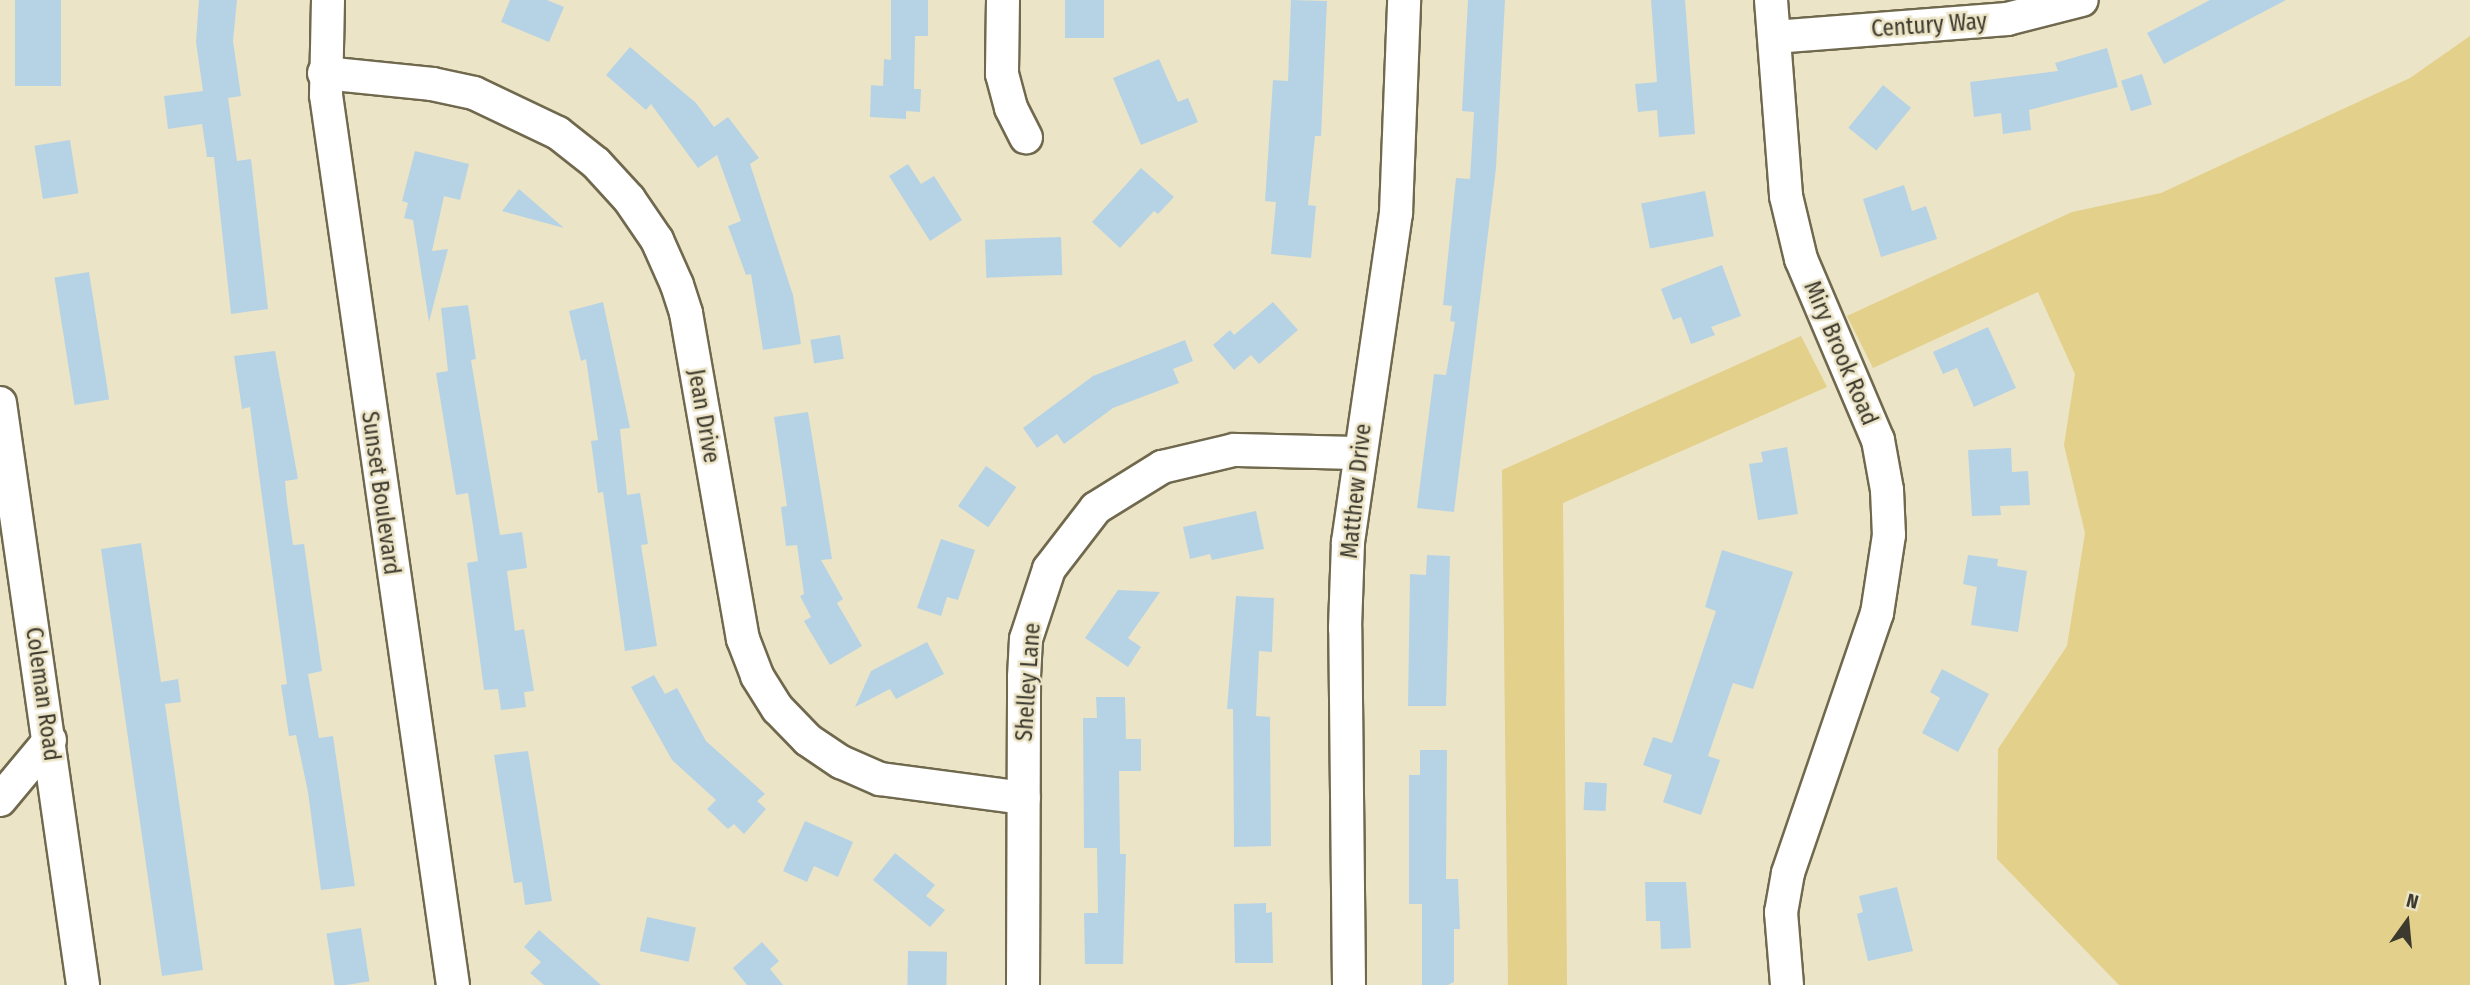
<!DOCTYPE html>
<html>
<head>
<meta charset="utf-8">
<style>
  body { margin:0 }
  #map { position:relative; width:2470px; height:985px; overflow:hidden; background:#ece4c6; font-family:"Fira Sans Condensed",sans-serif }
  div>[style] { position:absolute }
  .green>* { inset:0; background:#e3d08a }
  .building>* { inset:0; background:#b6d3e5; transform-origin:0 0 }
  .roads { filter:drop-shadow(2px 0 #70694e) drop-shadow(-2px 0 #70694e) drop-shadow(0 2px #70694e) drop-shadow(0 -2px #70694e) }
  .street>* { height:32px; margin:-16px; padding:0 16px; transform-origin:16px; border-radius:16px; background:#fff }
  span { translate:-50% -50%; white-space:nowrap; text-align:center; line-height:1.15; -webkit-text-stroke:5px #ece4c6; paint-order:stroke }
  .street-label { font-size:23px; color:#3c392e }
  .north { position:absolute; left:2372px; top:887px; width:70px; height:70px; -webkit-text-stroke:5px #ece4c6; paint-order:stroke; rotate:15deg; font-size:19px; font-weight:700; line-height:28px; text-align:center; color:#3c392e }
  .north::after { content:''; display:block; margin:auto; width:24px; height:32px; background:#3c392e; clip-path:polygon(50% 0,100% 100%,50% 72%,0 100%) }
</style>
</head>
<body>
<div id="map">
  <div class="green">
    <div style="clip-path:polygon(2470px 36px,2470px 985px,2119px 985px,1997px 859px,1998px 749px,2067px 646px,2085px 533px,2064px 445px,2075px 374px,2038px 292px,1873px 368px,1847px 316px,2072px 212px,2161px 193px,2410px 78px)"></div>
    <div style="clip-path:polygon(1801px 336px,1827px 387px,1563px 503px,1567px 985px,1508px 985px,1502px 470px)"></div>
  </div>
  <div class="building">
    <div style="left:15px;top:0;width:46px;height:86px"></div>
    <div style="clip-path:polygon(199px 0,237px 0,233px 41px,241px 96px,228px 98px,237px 161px,251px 159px,268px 309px,231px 314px,214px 157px,207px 157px,202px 124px,168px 129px,164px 96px,203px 91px,196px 42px)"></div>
    <div style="clip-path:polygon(510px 0,547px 0,564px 7px,549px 42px,501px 22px)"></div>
    <div style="clip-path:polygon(891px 0,928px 0,928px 36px,915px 36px,914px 89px,921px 89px,920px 112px,906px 111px,906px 119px,870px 117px,871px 85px,883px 86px,884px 59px,891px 60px)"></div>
    <div style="left:1065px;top:0;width:39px;height:38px"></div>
    <div style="clip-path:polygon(1291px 0,1327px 1px,1321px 136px,1315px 136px,1308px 205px,1316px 206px,1311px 258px,1271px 254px,1276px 202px,1265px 201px,1273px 80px,1288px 81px)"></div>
    <div style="clip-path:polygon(1468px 0,1505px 0,1496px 168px,1454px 512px,1417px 508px,1434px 374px,1446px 375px,1455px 322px,1450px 321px,1452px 306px,1443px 305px,1456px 178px,1470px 179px,1474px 112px,1462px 111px)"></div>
    <div style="clip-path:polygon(1651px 0,1685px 0,1695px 134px,1659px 137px,1657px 110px,1638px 112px,1635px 84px,1657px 82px)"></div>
    <div style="clip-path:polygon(2210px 0,2286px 0,2164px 64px,2147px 33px)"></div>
    <div style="clip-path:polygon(630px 47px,696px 103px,714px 127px,728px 117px,759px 158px,750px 164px,793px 295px,801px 344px,763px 350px,751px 274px,746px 275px,728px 226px,741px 221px,717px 155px,698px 168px,651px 104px,646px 110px,606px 75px)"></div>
    <div style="clip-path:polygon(2107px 48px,2118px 87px,2029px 110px,2031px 130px,2003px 134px,2001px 113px,1974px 117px,1970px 82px,2058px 71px,2055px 63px)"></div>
    <div style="clip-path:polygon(1159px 59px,1178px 102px,1188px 98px,1198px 122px,1141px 145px,1113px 78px)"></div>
    <div style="left:2142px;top:74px;width:32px;height:22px;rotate:72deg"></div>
    <div style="left:1883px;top:85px;width:36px;height:55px;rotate:39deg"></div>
    <div style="left:70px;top:140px;width:54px;height:36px;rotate:81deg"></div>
    <div style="clip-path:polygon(415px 151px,469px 164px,460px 200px,444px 196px,432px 251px,448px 249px,429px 322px,413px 220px,404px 218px,408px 203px,402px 201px)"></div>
    <div style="clip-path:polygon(908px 164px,921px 184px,934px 176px,962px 220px,930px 241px,889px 176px)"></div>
    <div style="clip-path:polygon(1141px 168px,1174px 197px,1158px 214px,1154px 211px,1120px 248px,1092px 222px)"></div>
    <div style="clip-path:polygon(1904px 185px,1912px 211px,1926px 206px,1937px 239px,1881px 257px,1863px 199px)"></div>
    <div style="clip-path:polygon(519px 189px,564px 228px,502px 211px)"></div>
    <div style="left:1705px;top:191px;width:46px;height:65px;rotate:79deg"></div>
    <div style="left:1061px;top:237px;width:38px;height:76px;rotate:88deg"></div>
    <div style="clip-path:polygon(1722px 265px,1741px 316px,1711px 327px,1715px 335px,1691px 344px,1681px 317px,1673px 320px,1661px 289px)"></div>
    <div style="left:89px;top:272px;width:129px;height:35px;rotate:81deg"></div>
    <div style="clip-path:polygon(603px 302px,630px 428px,620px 429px,627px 495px,640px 493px,648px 544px,641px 545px,657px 646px,625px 651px,603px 492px,598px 493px,591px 441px,598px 440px,586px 359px,581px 361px,569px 311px)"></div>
    <div style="clip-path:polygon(1273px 302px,1298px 330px,1259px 364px,1251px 355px,1234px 370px,1213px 345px,1230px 330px,1234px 335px)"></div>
    <div style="clip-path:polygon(468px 305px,476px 359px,471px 360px,500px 535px,522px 532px,527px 568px,507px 571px,515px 631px,524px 629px,534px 691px,524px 692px,526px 707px,501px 710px,498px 689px,484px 690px,467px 563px,478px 561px,472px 519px,468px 493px,456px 495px,436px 373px,448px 371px,441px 308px)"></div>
    <div style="clip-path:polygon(1988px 327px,2016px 388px,1974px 407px,1957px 368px,1943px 374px,1933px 352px)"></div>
    <div style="left:840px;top:335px;width:24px;height:30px;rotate:81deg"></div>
    <div style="clip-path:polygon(1185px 340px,1193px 361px,1173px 369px,1179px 383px,1113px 408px,1064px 444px,1057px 434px,1037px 448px,1023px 428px,1093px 376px)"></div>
    <div style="clip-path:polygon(275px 351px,298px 479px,285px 481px,287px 502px,293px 545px,304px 544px,322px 671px,308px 674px,319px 738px,333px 736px,355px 886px,321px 890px,308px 792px,296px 735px,289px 736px,281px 685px,287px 684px,250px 407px,242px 409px,234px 356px)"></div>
    <div style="clip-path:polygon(808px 412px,832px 559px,821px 560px,843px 599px,837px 603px,862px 646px,830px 665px,804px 621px,811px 617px,800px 596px,804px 594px,797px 545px,786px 546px,781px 507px,787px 506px,774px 417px)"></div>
    <div style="clip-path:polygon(1787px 447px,1798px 514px,1758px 520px,1749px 464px,1763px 462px,1761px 452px)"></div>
    <div style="clip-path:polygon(2011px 448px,2012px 472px,2028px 471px,2030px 505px,2000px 506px,2001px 515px,1972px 516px,1968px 450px)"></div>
    <div style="left:986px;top:466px;width:37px;height:49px;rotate:35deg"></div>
    <div style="clip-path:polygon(1256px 511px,1264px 549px,1212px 560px,1210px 554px,1190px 559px,1183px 527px)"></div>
    <div style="clip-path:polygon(941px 539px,975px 550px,958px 600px,947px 597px,941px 616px,917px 608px)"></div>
    <div style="clip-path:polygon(141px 543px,161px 682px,178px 679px,181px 702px,165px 704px,203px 970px,162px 976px,101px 549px)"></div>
    <div style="clip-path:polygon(1722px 550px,1793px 572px,1753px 689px,1733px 683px,1708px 756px,1720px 760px,1701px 815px,1663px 802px,1672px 775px,1643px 765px,1653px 737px,1672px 743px,1716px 611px,1705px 607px)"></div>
    <div style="clip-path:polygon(1427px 555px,1450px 556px,1446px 706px,1408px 706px,1410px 574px,1426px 575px)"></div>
    <div style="clip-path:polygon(1968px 555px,1998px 559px,1997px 566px,2027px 571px,2018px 632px,1971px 625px,1977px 587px,1963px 584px)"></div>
    <div style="clip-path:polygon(1118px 590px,1160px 592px,1128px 638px,1141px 647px,1128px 667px,1085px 638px)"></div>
    <div style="clip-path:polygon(1236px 596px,1274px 598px,1272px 652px,1259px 651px,1256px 716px,1270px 717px,1271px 846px,1234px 847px,1233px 709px,1227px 709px)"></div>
    <div style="clip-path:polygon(927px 642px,944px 674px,896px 699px,890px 689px,855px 707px,871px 671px)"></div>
    <div style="clip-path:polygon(1942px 669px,1989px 694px,1958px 752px,1922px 733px,1940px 698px,1930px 692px)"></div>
    <div style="clip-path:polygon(654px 675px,665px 694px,677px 688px,706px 741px,765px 794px,757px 801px,766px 809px,744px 834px,734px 824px,728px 829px,707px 809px,716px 800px,672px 760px,631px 687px)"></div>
    <div style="clip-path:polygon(1096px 697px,1125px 697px,1126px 739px,1141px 739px,1141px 771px,1119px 771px,1120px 854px,1126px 854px,1123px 964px,1085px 964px,1084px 913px,1098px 913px,1097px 848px,1084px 848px,1083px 718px,1097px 718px)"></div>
    <div style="clip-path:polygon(1420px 750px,1447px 750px,1446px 879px,1458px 879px,1460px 929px,1454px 929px,1454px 982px,1448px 985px,1422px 985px,1422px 904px,1409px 904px,1409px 775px,1420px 775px)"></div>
    <div style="clip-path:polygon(528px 751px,552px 901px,525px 905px,522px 882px,514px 883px,494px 755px)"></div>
    <div style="left:1585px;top:782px;width:22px;height:28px;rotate:3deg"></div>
    <div style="clip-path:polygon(805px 821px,853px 842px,838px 877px,814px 866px,807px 882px,783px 871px)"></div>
    <div style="clip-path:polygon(895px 853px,935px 885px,926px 896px,945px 910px,930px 927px,873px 880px)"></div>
    <div style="clip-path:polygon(1645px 882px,1686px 882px,1691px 948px,1661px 949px,1660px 921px,1646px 921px)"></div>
    <div style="clip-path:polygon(1897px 887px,1913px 951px,1868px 961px,1857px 914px,1863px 912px,1859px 896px)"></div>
    <div style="clip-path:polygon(1266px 903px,1266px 913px,1272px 912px,1273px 963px,1235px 963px,1234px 904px)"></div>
    <div style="left:647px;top:917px;width:50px;height:35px;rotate:12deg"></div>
    <div style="left:361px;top:928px;width:54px;height:35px;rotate:81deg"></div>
    <div style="clip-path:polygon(539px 930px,601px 985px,544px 985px,530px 973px,541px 962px,524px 947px)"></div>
    <div style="clip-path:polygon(762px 942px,779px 961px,770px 969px,783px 985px,747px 985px,733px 968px)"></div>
    <div style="left:908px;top:951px;width:39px;height:34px;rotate:1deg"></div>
  </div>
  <div class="roads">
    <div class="street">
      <div style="left:328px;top:0;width:95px;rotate:91.2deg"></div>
      <div style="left:326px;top:95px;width:899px;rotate:81.88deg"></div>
      <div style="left:1003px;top:0;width:74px;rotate:90.8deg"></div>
      <div style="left:1002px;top:74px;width:35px;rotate:75deg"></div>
      <div style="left:1011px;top:108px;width:33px;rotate:63deg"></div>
      <div style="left:1771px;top:0;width:197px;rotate:85.6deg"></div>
      <div style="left:1786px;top:196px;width:65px;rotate:76.6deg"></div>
      <div style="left:1801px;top:259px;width:197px;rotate:67deg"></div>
      <div style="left:1878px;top:440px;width:51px;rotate:79.8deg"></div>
      <div style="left:1887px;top:490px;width:45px;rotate:87.5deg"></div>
      <div style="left:1889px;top:535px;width:79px;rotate:98.7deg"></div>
      <div style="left:1877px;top:613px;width:275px;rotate:108.9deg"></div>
      <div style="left:1788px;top:873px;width:40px;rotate:100deg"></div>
      <div style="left:1781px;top:912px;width:73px;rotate:85.3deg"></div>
      <div style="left:1774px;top:37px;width:234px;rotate:-4.4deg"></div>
      <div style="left:2007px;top:19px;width:77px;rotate:-14.2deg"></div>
      <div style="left:324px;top:73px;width:109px;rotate:5.8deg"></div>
      <div style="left:432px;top:84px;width:43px;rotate:12.1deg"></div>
      <div style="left:474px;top:93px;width:93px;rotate:25.5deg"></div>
      <div style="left:558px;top:133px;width:48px;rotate:38.3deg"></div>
      <div style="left:596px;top:163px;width:49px;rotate:47.5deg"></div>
      <div style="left:629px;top:199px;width:50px;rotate:55.7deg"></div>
      <div style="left:657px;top:240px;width:49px;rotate:66deg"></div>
      <div style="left:677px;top:285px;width:29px;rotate:72deg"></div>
      <div style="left:686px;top:313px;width:331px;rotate:80.1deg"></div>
      <div style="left:743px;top:639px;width:40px;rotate:69deg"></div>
      <div style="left:757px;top:676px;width:39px;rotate:58deg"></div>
      <div style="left:778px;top:709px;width:43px;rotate:45.9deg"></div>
      <div style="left:808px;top:740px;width:40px;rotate:34deg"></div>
      <div style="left:841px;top:762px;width:43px;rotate:23.6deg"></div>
      <div style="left:880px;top:779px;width:145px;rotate:7.5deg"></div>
      <div style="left:0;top:403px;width:588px;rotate:81.88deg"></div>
      <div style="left:0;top:800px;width:78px;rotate:-50.2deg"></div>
      <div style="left:1023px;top:985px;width:308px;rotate:-89.8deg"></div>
      <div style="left:1024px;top:677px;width:38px;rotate:-87deg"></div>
      <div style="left:1026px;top:639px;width:74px;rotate:-71.8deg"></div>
      <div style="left:1049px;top:569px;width:77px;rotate:-52.4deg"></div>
      <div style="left:1096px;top:508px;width:78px;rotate:-31.8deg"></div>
      <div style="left:1162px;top:467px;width:74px;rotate:-13.3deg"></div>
      <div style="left:1234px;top:450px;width:125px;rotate:1.4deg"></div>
      <div style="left:1349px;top:985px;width:357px;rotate:-90.6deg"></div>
      <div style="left:1345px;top:628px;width:86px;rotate:-88deg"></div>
      <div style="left:1348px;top:542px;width:332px;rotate:-81.7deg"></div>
      <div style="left:1396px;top:213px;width:213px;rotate:-87.8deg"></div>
    </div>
  </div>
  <div class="street-label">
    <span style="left:1929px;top:25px;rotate:-4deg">Century Way</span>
    <span style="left:1841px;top:353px;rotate:67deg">Miry Brook Road</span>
    <span style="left:704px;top:416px;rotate:80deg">Jean Drive</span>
    <span style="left:1356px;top:491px;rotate:-84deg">Matthew Drive</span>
    <span style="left:381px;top:493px;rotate:82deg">Sunset Boulevard</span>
    <span style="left:1028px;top:682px;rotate:-86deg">Shelley Lane</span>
    <span style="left:43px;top:694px;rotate:82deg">Coleman Road</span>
  </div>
  <div class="north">N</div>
</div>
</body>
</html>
